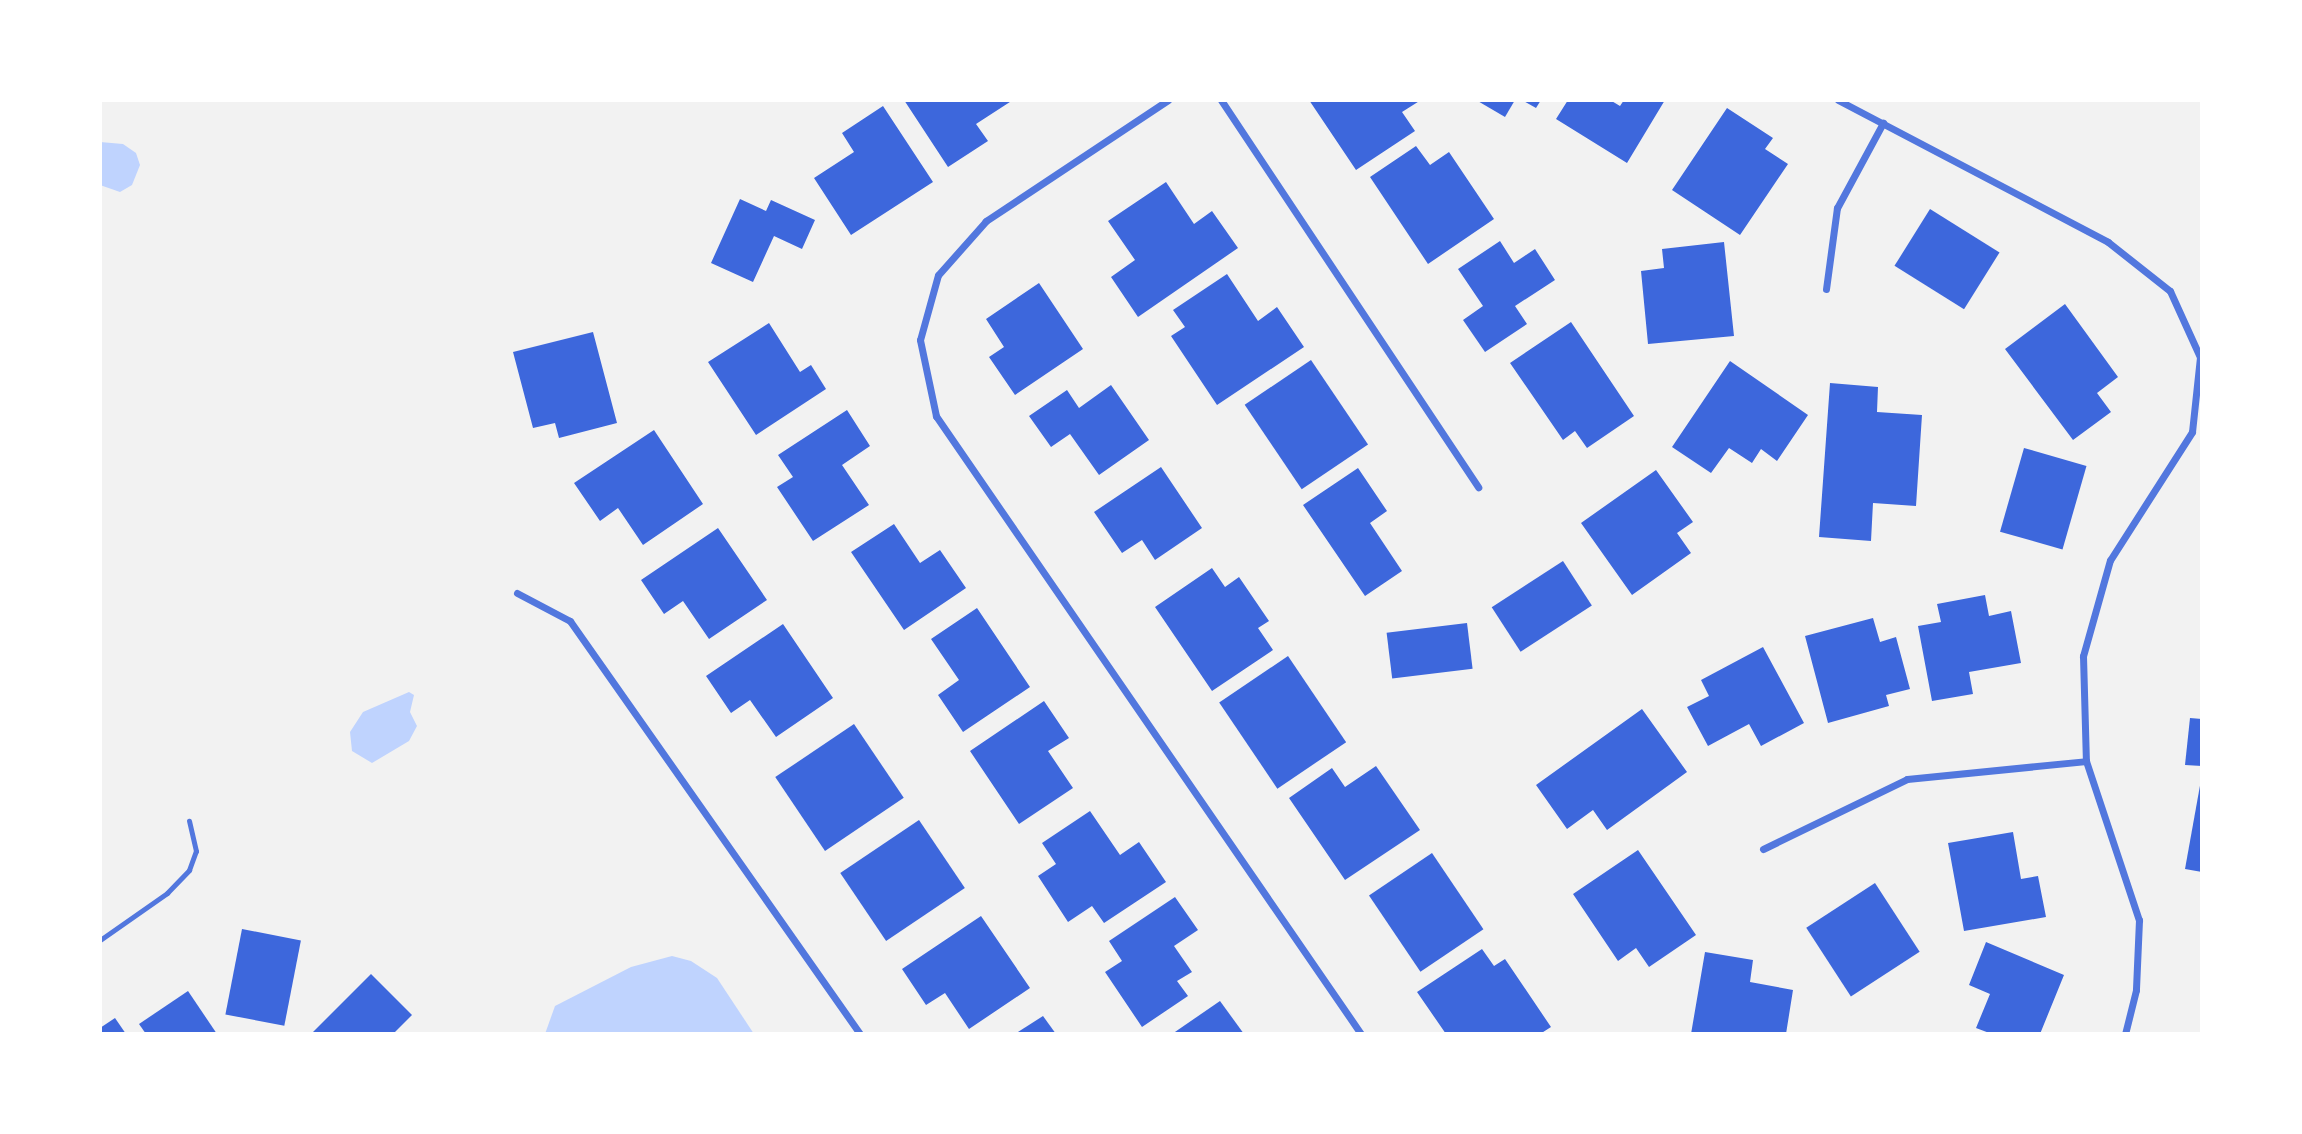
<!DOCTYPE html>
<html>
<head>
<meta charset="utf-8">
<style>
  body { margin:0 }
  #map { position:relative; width:2302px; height:1134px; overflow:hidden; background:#f2f2f2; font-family:Literata,serif }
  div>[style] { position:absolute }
  .water>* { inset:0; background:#bfd3fe }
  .building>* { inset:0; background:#3d67dc; transform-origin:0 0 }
  .service>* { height:5px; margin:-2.5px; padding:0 2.5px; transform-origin:2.5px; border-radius:2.5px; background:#5277de }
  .minor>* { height:7px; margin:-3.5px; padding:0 3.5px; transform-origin:3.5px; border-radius:3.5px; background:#5277de }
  span { translate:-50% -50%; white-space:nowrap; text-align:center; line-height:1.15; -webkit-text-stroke:6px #fff; paint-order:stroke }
  .frame { position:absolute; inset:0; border:102px solid #fff; pointer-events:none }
</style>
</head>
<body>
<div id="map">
  <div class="water">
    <div style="clip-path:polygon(100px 142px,123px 144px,136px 153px,140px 165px,132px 185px,120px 192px,100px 185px)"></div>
    <div style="clip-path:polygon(409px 692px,414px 695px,410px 712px,417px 726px,409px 741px,372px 763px,352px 751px,350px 732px,363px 712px)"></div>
    <div style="clip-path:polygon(672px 956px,691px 961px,717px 978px,754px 1034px,545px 1034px,555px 1006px,631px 967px)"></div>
  </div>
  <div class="building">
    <div style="clip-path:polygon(904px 100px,1013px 100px,976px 124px,988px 141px,948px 167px)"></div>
    <div style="clip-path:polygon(1309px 100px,1421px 100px,1402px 112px,1415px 131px,1356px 170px)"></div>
    <div style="clip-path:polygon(1476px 100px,1515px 100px,1505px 117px)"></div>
    <div style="clip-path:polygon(1522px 100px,1541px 100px,1536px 108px)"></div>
    <div style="clip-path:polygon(1568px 100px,1610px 100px,1620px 106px,1624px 100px,1665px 100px,1627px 163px,1556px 119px)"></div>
    <div style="clip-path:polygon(883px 106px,933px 182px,851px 235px,814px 178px,854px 152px,842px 133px)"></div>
    <div style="clip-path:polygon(1727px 108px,1773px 138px,1765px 149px,1788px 164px,1740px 235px,1672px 190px)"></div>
    <div style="clip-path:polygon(1416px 146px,1430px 165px,1449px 152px,1494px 219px,1428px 264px,1370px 177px)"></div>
    <div style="clip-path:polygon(1166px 182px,1194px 224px,1212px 211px,1238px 248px,1138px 317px,1111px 277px,1135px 260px,1108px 221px)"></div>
    <div style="clip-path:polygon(740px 199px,766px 211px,771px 200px,815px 220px,802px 249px,774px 236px,753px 282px,711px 263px)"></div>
    <div style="left:1930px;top:209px;width:82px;height:67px;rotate:32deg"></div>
    <div style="clip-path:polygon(1500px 241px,1514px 263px,1535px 249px,1555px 280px,1515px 306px,1527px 324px,1485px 352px,1463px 320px,1483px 306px,1458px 269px)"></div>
    <div style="clip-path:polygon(1724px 242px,1734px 336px,1648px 344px,1641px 271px,1664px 268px,1662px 249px)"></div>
    <div style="clip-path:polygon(1227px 274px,1258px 321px,1277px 307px,1304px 347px,1217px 405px,1171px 336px,1185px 327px,1173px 310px)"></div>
    <div style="clip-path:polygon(1039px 283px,1083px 349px,1015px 395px,989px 357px,1004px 347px,986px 319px)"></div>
    <div style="clip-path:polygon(2065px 304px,2118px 377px,2097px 393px,2111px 412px,2073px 440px,2005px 349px)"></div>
    <div style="clip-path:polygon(1571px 322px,1634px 416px,1587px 448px,1575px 431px,1563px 440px,1510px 363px)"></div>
    <div style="clip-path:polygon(769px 323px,800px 372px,811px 365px,826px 389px,756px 435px,708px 362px)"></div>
    <div style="clip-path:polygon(593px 332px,617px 423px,559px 438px,555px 423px,533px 428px,513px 352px)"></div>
    <div style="left:1311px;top:360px;width:102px;height:80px;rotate:56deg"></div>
    <div style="clip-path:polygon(1730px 361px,1808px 415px,1777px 461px,1761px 449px,1752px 463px,1729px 448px,1711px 473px,1672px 447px)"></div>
    <div style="clip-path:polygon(1830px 383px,1878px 387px,1877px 412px,1922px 415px,1916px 506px,1873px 503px,1871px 541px,1819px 537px)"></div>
    <div style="clip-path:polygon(1111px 385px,1149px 440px,1099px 475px,1070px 434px,1051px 447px,1029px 416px,1067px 390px,1079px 408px)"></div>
    <div style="clip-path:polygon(847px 410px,870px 446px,842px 465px,869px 505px,813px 541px,777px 487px,793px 477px,778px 455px)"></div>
    <div style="clip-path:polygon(654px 430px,703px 504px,643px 545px,618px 508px,600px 521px,574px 483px)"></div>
    <div style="left:2024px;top:448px;width:65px;height:87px;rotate:16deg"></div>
    <div style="clip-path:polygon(1161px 467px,1202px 528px,1155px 560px,1142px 540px,1122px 553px,1094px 512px)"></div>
    <div style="clip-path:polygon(1358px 468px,1387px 511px,1370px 523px,1402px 571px,1365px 596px,1303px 505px)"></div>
    <div style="clip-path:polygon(1656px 470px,1693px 522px,1677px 533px,1691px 553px,1632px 595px,1581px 523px)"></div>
    <div style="clip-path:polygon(894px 524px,920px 563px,940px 550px,966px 588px,904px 630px,851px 552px)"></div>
    <div style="clip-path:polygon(718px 528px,767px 600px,709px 639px,683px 601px,664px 614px,641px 580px)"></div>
    <div style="left:1563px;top:561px;width:53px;height:85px;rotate:57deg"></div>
    <div style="clip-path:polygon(1212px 568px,1225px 587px,1239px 577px,1269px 621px,1258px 628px,1273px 650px,1212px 691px,1155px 607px)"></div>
    <div style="clip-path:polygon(1985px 595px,1989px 616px,2011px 611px,2021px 663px,1969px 672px,1973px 694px,1932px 701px,1918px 626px,1941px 622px,1937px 604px)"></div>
    <div style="clip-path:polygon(977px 608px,1030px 687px,963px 732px,938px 695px,959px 680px,931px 639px)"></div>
    <div style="clip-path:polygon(1873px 618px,1880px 642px,1896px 637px,1910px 689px,1886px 695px,1889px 706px,1828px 723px,1805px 636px)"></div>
    <div style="left:1467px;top:623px;width:46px;height:81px;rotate:83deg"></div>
    <div style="clip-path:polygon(783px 624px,833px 698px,776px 737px,750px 700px,731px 713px,706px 676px)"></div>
    <div style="clip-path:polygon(1763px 647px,1804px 723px,1761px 746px,1749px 724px,1708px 746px,1687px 707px,1709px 696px,1701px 680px)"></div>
    <div style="left:1288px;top:656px;width:104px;height:83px;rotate:56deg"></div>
    <div style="clip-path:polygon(1044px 701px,1069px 738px,1048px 751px,1073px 788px,1019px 824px,970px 751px)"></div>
    <div style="clip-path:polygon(1642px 709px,1687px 772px,1607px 830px,1593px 810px,1567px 829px,1536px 785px)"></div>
    <div style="clip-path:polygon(2190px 718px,2202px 719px,2202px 766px,2185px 765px)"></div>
    <div style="left:854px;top:724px;width:89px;height:95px;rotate:56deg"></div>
    <div style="clip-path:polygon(1376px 766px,1420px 830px,1345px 880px,1289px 798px,1332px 768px,1345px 787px)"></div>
    <div style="clip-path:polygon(2201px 780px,2202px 780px,2202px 872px,2185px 869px)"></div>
    <div style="clip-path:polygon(1090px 811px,1120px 855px,1139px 842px,1166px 882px,1104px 923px,1092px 906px,1068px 922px,1038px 876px,1056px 864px,1042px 843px)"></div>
    <div style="left:919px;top:820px;width:82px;height:95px;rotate:56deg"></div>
    <div style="clip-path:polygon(2013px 832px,2021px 879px,2038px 876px,2046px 917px,1964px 931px,1948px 843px)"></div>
    <div style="clip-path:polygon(1638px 850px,1696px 935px,1649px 967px,1636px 948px,1618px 961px,1573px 894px)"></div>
    <div style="left:1432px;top:853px;width:92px;height:76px;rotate:56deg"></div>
    <div style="left:1875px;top:883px;width:82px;height:82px;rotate:57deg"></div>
    <div style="clip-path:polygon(1175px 897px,1198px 930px,1174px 946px,1192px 972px,1177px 981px,1188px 996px,1142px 1027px,1105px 972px,1122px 961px,1109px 941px)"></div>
    <div style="clip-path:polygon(981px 916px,1030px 988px,969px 1029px,945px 993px,926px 1005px,902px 969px)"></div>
    <div style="left:242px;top:929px;width:60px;height:87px;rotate:11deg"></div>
    <div style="clip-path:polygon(1986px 942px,2064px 975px,2040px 1034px,1992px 1034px,1976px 1028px,1990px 994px,1969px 985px)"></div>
    <div style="clip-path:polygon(1482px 949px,1494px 966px,1505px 959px,1551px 1027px,1540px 1034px,1446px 1034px,1417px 992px)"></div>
    <div style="clip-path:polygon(1705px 952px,1753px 960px,1750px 982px,1793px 990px,1786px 1034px,1691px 1034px)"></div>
    <div style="clip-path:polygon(371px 974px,412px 1015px,393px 1034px,311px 1034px)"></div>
    <div style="clip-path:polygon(188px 991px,217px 1034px,146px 1034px,139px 1024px)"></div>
    <div style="clip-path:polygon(1220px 1001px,1244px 1034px,1172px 1034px)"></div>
    <div style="clip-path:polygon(1043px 1016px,1056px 1034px,1015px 1034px)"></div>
    <div style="clip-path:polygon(115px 1018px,126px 1034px,100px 1034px,100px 1028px)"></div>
  </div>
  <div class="service">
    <div style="left:100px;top:940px;width:82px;rotate:-35deg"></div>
    <div style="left:167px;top:893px;width:32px;rotate:-46deg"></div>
    <div style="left:189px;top:870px;width:20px;rotate:-70deg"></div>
    <div style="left:196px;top:851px;width:31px;rotate:-103deg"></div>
  </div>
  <div class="minor">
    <div style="left:1168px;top:100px;width:219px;rotate:146.4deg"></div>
    <div style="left:986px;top:221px;width:72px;rotate:131.6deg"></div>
    <div style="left:938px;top:275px;width:67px;rotate:105.5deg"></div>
    <div style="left:920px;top:340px;width:78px;rotate:78.1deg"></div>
    <div style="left:936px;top:416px;width:750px;rotate:55.48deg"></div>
    <div style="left:1221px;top:100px;width:465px;rotate:56.4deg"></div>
    <div style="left:1838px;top:100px;width:305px;rotate:27.7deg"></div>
    <div style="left:2108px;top:242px;width:79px;rotate:38.3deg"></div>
    <div style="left:2170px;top:291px;width:72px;rotate:65.6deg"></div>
    <div style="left:2200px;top:357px;width:75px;rotate:96.1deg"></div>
    <div style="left:2192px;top:432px;width:152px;rotate:122.6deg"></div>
    <div style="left:2110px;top:560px;width:100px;rotate:105.7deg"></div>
    <div style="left:2083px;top:656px;width:105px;rotate:88.4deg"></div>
    <div style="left:2086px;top:761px;width:168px;rotate:71.6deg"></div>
    <div style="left:2139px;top:920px;width:70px;rotate:92.5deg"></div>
    <div style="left:2136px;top:990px;width:45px;rotate:104deg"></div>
    <div style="left:1826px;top:289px;width:82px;rotate:-82.3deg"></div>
    <div style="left:1837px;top:208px;width:97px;rotate:-61.6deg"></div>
    <div style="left:517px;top:593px;width:60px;rotate:27.8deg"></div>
    <div style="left:570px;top:621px;width:505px;rotate:54.92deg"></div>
    <div style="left:1763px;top:849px;width:160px;rotate:-25.9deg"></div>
    <div style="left:1907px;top:779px;width:180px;rotate:-5.7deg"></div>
  </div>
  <div class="frame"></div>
</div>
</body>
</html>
